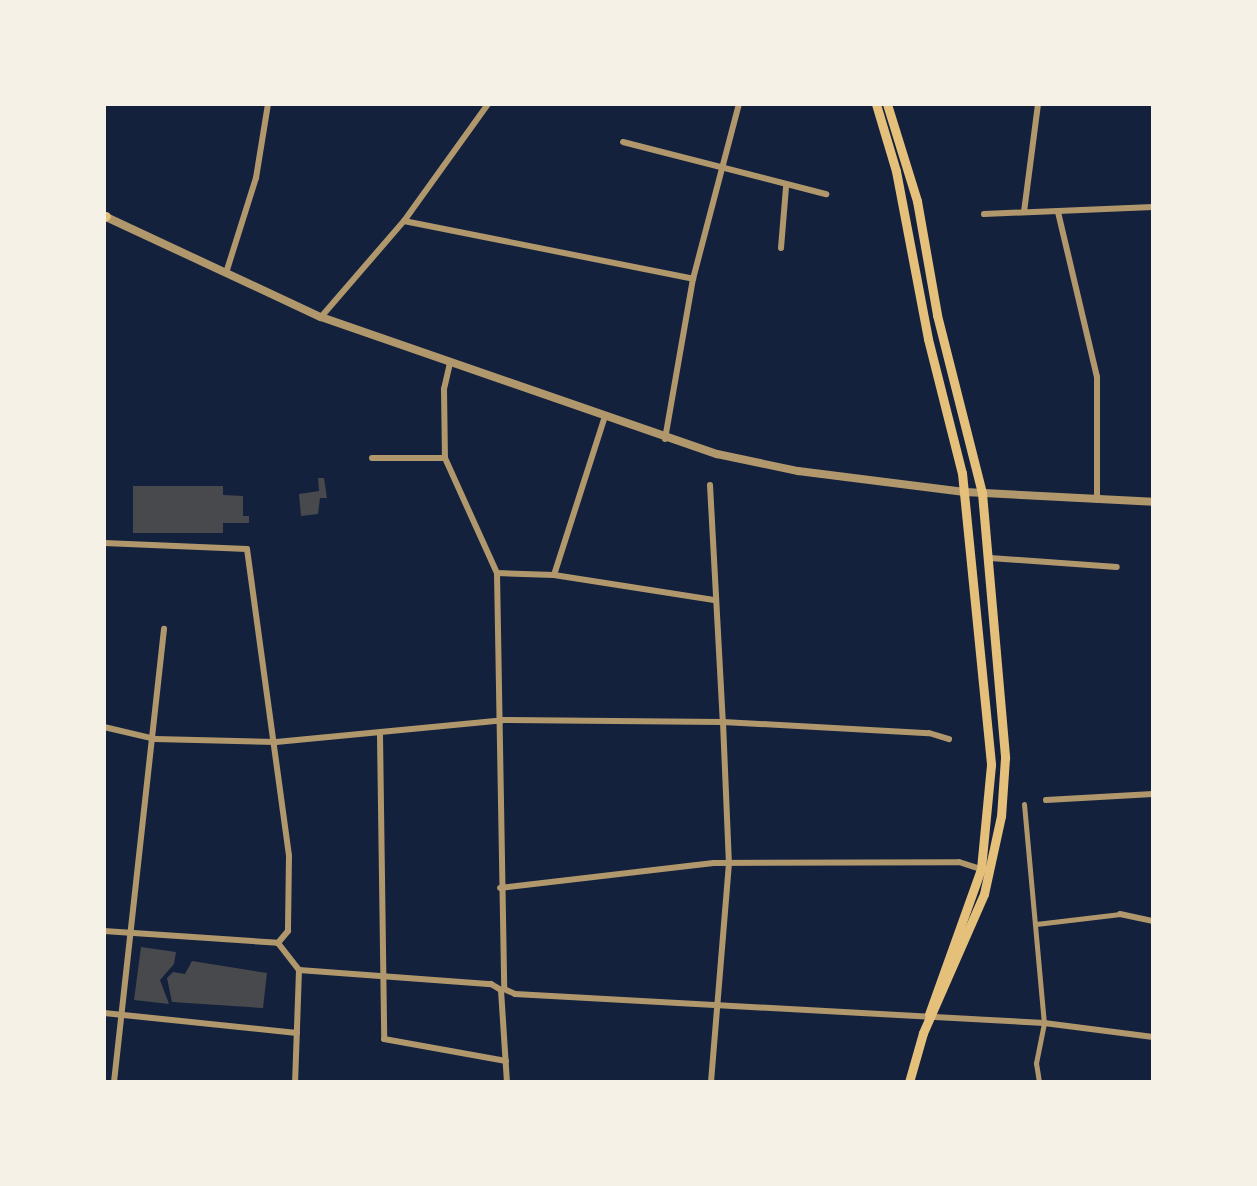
<!DOCTYPE html>
<html>
<head>
<meta charset="utf-8">
<style>
  body { margin:0 }
  #map { position:relative; width:1257px; height:1186px; overflow:hidden; background:#14213d; font-family:"Open Sans",sans-serif }
  div>[style] { position:absolute }
  .building>* { inset:0; background:#48494c }
  .pedestrian>* { height:5px; margin:-2.5px; padding:0 2.5px; transform-origin:2.5px; border-radius:2.5px; background:#b1986c }
  .minor>* { height:6px; margin:-3px; padding:0 3px; transform-origin:3px; border-radius:3px; background:#b1986c }
  .tertiary>* { height:8px; margin:-4px; padding:0 4px; transform-origin:4px; border-radius:4px; background:#b1986c }
  .secondary>* { height:9px; margin:-4.5px; padding:0 4.5px; transform-origin:4.5px; border-radius:4.5px; background:#e5c07b }
  span { translate:-50% -50%; white-space:nowrap; text-align:center; line-height:1.15; -webkit-text-stroke:8px #f6f1e7; paint-order:stroke }
  .frame { position:absolute; inset:0; border:106px solid #f6f1e7; pointer-events:none }
</style>
</head>
<body>
<div id="map">
  <div class="building">
    <div style="clip-path:polygon(318px 478px,324px 478px,327px 498px,320px 498px,318px 514px,301px 516px,299px 494px,319px 491px)"></div>
    <div style="clip-path:polygon(133px 486px,223px 486px,223px 495px,243px 496px,243px 516px,249px 516px,249px 523px,223px 523px,223px 533px,133px 533px)"></div>
    <div style="clip-path:polygon(141px 947px,176px 952px,174px 964px,160px 980px,169px 1004px,134px 1000px)"></div>
    <div style="clip-path:polygon(192px 961px,267px 973px,263px 1008px,172px 1002px,167px 978px,173px 972px,185px 974px)"></div>
  </div>
  <div class="pedestrian">
    <div style="left:1024px;top:804px;width:220px;rotate:84.8deg"></div>
    <div style="left:1044px;top:1023px;width:41px;rotate:101.3deg"></div>
    <div style="left:1036px;top:1063px;width:19px;rotate:81deg"></div>
    <div style="left:1036px;top:924px;width:85px;rotate:-6.8deg"></div>
  </div>
  <div class="minor">
    <div style="left:623px;top:142px;width:210px;rotate:14.4deg"></div>
    <div style="left:1024px;top:212px;width:109px;rotate:-82.6deg"></div>
    <div style="left:1058px;top:212px;width:170px;rotate:76.7deg"></div>
    <div style="left:1097px;top:377px;width:123px;rotate:90deg"></div>
    <div style="left:984px;top:214px;width:169px;rotate:-2.4deg"></div>
    <div style="left:404px;top:221px;width:295px;rotate:11.3deg"></div>
    <div style="left:781px;top:248px;width:61px;rotate:-85.3deg"></div>
    <div style="left:226px;top:273px;width:100px;rotate:-72.5deg"></div>
    <div style="left:256px;top:178px;width:75px;rotate:-80.8deg"></div>
    <div style="left:321px;top:317px;width:127px;rotate:-49.2deg"></div>
    <div style="left:404px;top:221px;width:144px;rotate:-54.3deg"></div>
    <div style="left:450px;top:363px;width:27px;rotate:103deg"></div>
    <div style="left:444px;top:389px;width:69px;rotate:89.2deg"></div>
    <div style="left:445px;top:458px;width:126px;rotate:65.7deg"></div>
    <div style="left:497px;top:573px;width:416px;rotate:89deg"></div>
    <div style="left:665px;top:439px;width:162px;rotate:-80.1deg"></div>
    <div style="left:693px;top:279px;width:181px;rotate:-75.3deg"></div>
    <div style="left:372px;top:458px;width:73px"></div>
    <div style="left:710px;top:485px;width:237px;rotate:86.9deg"></div>
    <div style="left:723px;top:722px;width:206px;rotate:3.1deg"></div>
    <div style="left:929px;top:733px;width:21px;rotate:17deg"></div>
    <div style="left:104px;top:543px;width:143px;rotate:2.4deg"></div>
    <div style="left:247px;top:549px;width:310px;rotate:82.2deg"></div>
    <div style="left:289px;top:856px;width:75px;rotate:90.8deg"></div>
    <div style="left:288px;top:931px;width:16px;rotate:130deg"></div>
    <div style="left:990px;top:558px;width:127px;rotate:4.1deg"></div>
    <div style="left:497px;top:573px;width:57px;rotate:2deg"></div>
    <div style="left:554px;top:575px;width:162px;rotate:8.9deg"></div>
    <div style="left:554px;top:575px;width:164px;rotate:-72.2deg"></div>
    <div style="left:104px;top:727px;width:52px;rotate:13.2deg"></div>
    <div style="left:155px;top:739px;width:121px;rotate:1.4deg"></div>
    <div style="left:276px;top:742px;width:228px;rotate:-5.5deg"></div>
    <div style="left:503px;top:720px;width:220px;rotate:0.5deg"></div>
    <div style="left:723px;top:722px;width:141px;rotate:87.6deg"></div>
    <div style="left:729px;top:863px;width:220px;rotate:94.7deg"></div>
    <div style="left:380px;top:735px;width:304px;rotate:89.2deg"></div>
    <div style="left:384px;top:1039px;width:124px;rotate:10.2deg"></div>
    <div style="left:1046px;top:800px;width:107px;rotate:-3.2deg"></div>
    <div style="left:500px;top:888px;width:215px;rotate:-6.7deg"></div>
    <div style="left:714px;top:863px;width:245px;rotate:-0.2deg"></div>
    <div style="left:959px;top:862px;width:23px;rotate:18deg"></div>
    <div style="left:1120px;top:914px;width:34px;rotate:12deg"></div>
    <div style="left:104px;top:931px;width:174px;rotate:3.9deg"></div>
    <div style="left:278px;top:943px;width:34px;rotate:52deg"></div>
    <div style="left:299px;top:970px;width:112px;rotate:92deg"></div>
    <div style="left:299px;top:970px;width:193px;rotate:4.2deg"></div>
    <div style="left:491px;top:984px;width:12px;rotate:31deg"></div>
    <div style="left:504px;top:989px;width:12px;rotate:24deg"></div>
    <div style="left:515px;top:994px;width:530px;rotate:3.14deg"></div>
    <div style="left:1044px;top:1023px;width:110px;rotate:7.3deg"></div>
    <div style="left:501px;top:990px;width:92px;rotate:86.3deg"></div>
    <div style="left:104px;top:1013px;width:194px;rotate:5.9deg"></div>
    <div style="left:114px;top:1082px;width:456px;rotate:-83.7deg"></div>
  </div>
  <div class="tertiary">
    <div style="left:104px;top:216px;width:239px;rotate:25deg"></div>
    <div style="left:321px;top:317px;width:419px;rotate:19.1deg"></div>
    <div style="left:717px;top:454px;width:83px;rotate:11.9deg"></div>
    <div style="left:798px;top:471px;width:168px;rotate:7.2deg"></div>
    <div style="left:965px;top:492px;width:188px;rotate:3deg"></div>
  </div>
  <div class="secondary">
    <div style="left:876px;top:104px;width:70px;rotate:73.4deg"></div>
    <div style="left:896px;top:171px;width:171px;rotate:79.2deg"></div>
    <div style="left:928px;top:339px;width:138px;rotate:75.8deg"></div>
    <div style="left:962px;top:473px;width:293px;rotate:84.3deg"></div>
    <div style="left:991px;top:765px;width:104px;rotate:95.5deg"></div>
    <div style="left:981px;top:869px;width:154px;rotate:109.7deg"></div>
    <div style="left:887px;top:104px;width:102px;rotate:72.8deg"></div>
    <div style="left:917px;top:201px;width:116px;rotate:80deg"></div>
    <div style="left:937px;top:315px;width:184px;rotate:75.8deg"></div>
    <div style="left:982px;top:493px;width:266px;rotate:85deg"></div>
    <div style="left:1005px;top:758px;width:58px;rotate:93.9deg"></div>
    <div style="left:1001px;top:816px;width:80px;rotate:102.3deg"></div>
    <div style="left:984px;top:894px;width:152px;rotate:113.7deg"></div>
    <div style="left:923px;top:1033px;width:51px;rotate:105.9deg"></div>
    <div style="left:104px;top:217px;width:2px;rotate:-27deg"></div>
  </div>
  <div class="frame"></div>
</div>
</body>
</html>
